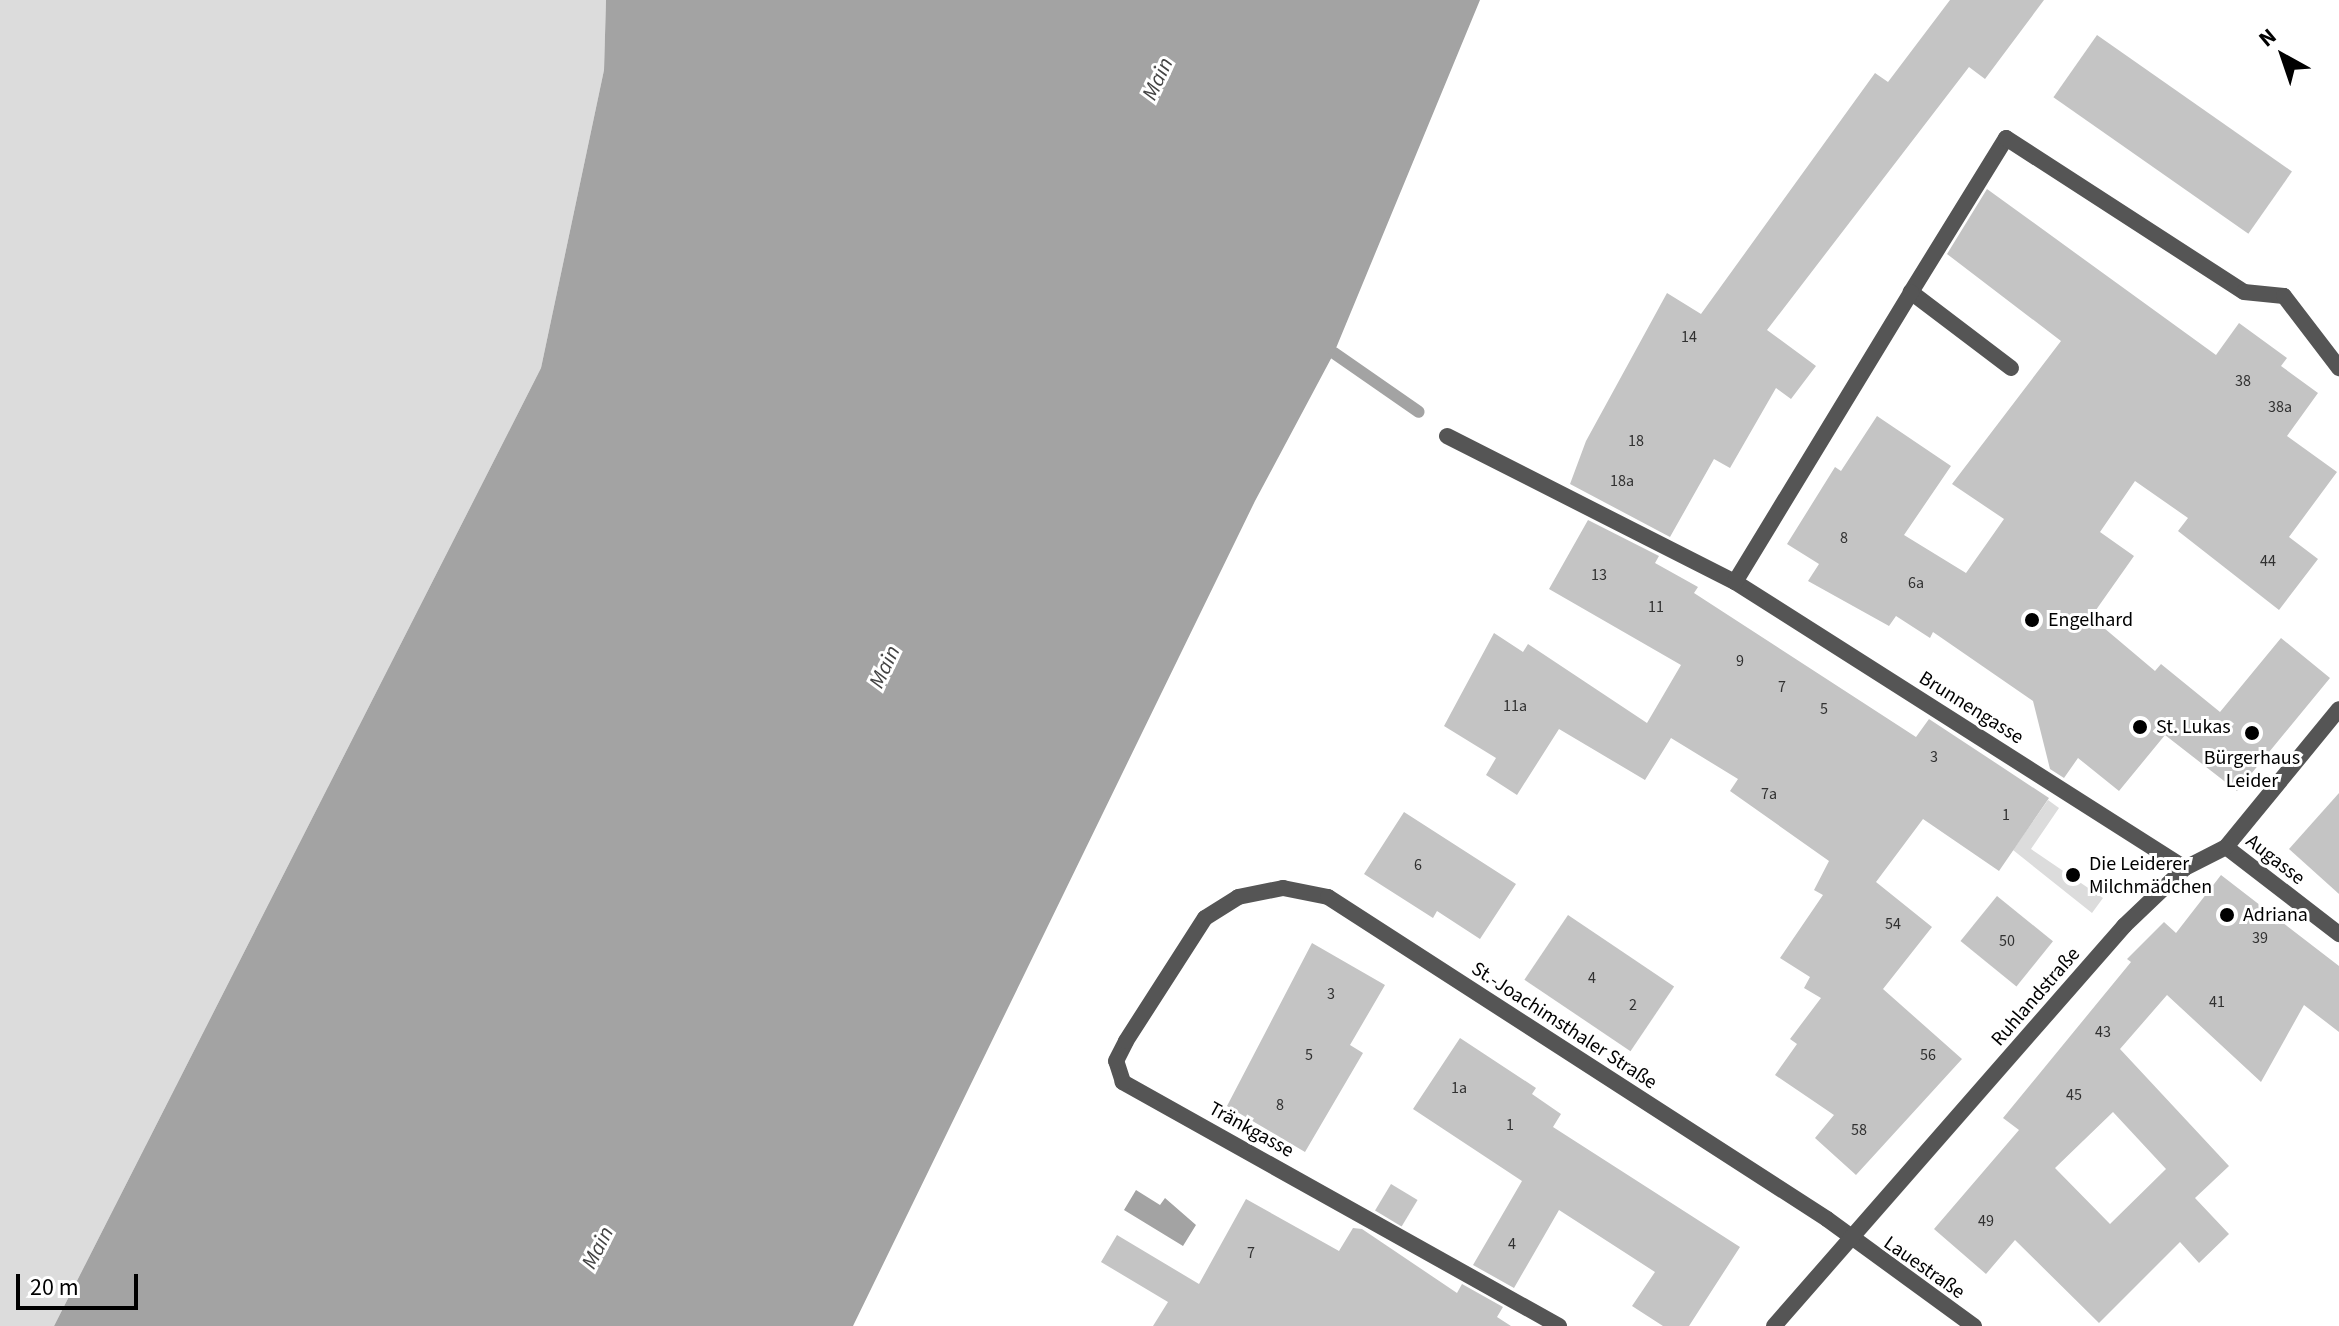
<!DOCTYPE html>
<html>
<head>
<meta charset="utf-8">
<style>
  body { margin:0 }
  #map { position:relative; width:2339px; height:1326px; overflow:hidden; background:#fff; font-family:"Source Sans 3",sans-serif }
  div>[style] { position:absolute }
  .green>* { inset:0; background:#dcdcdc }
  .water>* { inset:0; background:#a3a3a3 }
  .stream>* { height:12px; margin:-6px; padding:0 6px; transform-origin:6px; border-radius:6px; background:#a3a3a3 }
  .building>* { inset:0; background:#c4c4c4; transform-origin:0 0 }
  .service>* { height:16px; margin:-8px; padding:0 8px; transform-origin:8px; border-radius:8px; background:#555 }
  .minor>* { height:16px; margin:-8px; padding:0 8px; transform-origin:8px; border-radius:8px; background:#555 }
  .dots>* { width:22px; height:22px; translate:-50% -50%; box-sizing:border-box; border:4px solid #fff; border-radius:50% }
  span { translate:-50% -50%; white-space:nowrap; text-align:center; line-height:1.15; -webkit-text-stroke:6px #fff; paint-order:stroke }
  .number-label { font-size:16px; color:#313131 }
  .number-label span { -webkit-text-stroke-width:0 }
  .poi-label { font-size:20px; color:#000 }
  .left { translate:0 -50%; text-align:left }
  .street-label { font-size:20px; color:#000 }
  .water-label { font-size:22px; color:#444; font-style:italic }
  .north { position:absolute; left:2243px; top:16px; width:80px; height:80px; -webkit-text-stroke:6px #fff; paint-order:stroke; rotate:320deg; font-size:22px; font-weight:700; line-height:32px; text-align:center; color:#000 }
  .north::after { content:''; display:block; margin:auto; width:28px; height:36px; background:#000; clip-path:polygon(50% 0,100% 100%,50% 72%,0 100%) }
  .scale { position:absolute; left:16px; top:1274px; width:122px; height:36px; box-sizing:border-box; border:4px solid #000; border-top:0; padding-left:10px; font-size:24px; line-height:28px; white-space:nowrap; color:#000; -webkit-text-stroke:6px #fff; paint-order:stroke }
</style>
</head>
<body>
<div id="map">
  <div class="green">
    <div style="clip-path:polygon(0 0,606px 0,604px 70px,541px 368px,54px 1326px,0 1326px)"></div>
    <div style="clip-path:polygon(2048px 800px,2059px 808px,2031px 849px,2103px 898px,2092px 913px,2013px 850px)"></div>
  </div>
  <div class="water">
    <div style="clip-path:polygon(606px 0,1480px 0,1334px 353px,1255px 501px,853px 1326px,54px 1326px,541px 368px,604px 70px)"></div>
    <div style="clip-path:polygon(1136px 1190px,1160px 1205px,1165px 1198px,1196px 1225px,1183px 1246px,1124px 1210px)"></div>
  </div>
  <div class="stream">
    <div style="left:1334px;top:353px;width:103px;rotate:34.8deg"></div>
  </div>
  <div class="building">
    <div style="clip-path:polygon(1950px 0,2044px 0,1985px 79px,1969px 67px,1767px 330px,1816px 366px,1791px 399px,1776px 388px,1730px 468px,1714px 459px,1670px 537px,1570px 484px,1586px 441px,1667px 293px,1701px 314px,1875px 73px,1888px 82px)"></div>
    <div style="left:2097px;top:35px;width:238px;height:76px;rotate:35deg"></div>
    <div style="clip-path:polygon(1987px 189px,2216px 355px,2239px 323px,2287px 358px,2281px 366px,2318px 393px,2287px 436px,2337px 472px,2289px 537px,2318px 559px,2279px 610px,2178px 531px,2188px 518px,2135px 481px,2100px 532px,2134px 556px,2091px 617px,2155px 671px,2161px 664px,2220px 712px,2281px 638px,2330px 678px,2237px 791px,2165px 735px,2119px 791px,2078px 758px,2064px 778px,2050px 769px,2033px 701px,1933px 632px,1930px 638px,1896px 616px,1889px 626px,1808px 581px,1819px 564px,1787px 544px,1835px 467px,1841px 471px,1877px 416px,1951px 466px,1904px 535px,1966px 573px,2004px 519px,1952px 484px,2061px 341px,1947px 254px)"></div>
    <div style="clip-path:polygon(1588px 520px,1659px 556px,1655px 563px,1698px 587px,1694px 593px,1916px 737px,1929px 719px,2049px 798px,1999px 871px,1923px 819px,1876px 882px,1932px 927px,1883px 989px,1962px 1059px,1856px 1175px,1815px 1138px,1834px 1115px,1775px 1075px,1797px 1044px,1790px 1039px,1821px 998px,1804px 988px,1810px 977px,1780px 958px,1823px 895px,1814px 890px,1829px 861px,1730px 791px,1738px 779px,1671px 738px,1645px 780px,1559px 729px,1517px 795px,1486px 775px,1496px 758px,1444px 726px,1494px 633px,1523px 652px,1528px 644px,1647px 723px,1681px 665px,1549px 589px)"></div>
    <div style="clip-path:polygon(2339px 793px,2339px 894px,2289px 849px)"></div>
    <div style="clip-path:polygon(1404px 812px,1516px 884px,1480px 939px,1437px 911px,1433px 918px,1364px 874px)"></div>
    <div style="clip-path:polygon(evenodd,2221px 875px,2339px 966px,2339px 1032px,2304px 1005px,2261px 1082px,2167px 995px,2120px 1049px,2229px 1166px,2195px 1198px,2229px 1234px,2199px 1263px,2180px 1242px,2099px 1323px,2015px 1240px,1986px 1274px,1934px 1229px,2019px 1130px,2003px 1118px,2131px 962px,2127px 959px,2164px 922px,2176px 933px,2221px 875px,2113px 1112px,2166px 1169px,2110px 1224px,2055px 1168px,2113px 1112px)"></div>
    <div style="left:1997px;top:896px;width:72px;height:58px;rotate:39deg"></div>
    <div style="left:1568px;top:915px;width:128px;height:78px;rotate:34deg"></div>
    <div style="clip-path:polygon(1312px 943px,1385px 985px,1350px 1045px,1363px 1053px,1305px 1152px,1227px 1106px)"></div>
    <div style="clip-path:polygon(1460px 1038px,1536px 1088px,1532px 1094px,1561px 1114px,1553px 1127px,1740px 1247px,1689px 1326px,1663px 1326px,1632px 1306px,1655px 1272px,1559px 1210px,1514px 1288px,1473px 1265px,1522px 1181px,1413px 1109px)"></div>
    <div style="left:1391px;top:1184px;width:31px;height:31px;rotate:31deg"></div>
    <div style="clip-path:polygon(1246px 1199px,1339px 1251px,1353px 1228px,1362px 1229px,1457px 1293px,1462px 1284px,1503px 1307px,1497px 1317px,1511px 1326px,1153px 1326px,1168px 1302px,1101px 1262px,1117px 1235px,1199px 1284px)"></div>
  </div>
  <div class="service">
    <div style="left:2011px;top:368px;width:126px;rotate:-142.8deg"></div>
    <div style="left:1911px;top:292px;width:181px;rotate:-58.3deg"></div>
    <div style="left:2006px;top:138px;width:283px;rotate:32.9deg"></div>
    <div style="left:2244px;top:292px;width:40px;rotate:5.7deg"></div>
  </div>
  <div class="minor">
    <div style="left:2284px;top:296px;width:91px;rotate:52.6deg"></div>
    <div style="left:1447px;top:436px;width:323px;rotate:26.9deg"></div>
    <div style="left:1735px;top:582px;width:533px;rotate:32.44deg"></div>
    <div style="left:1735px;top:582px;width:339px;rotate:-58.7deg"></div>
    <div style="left:2226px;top:847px;width:143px;rotate:37.6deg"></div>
    <div style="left:1559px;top:1326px;width:500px;rotate:-150.8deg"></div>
    <div style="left:1123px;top:1082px;width:22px;rotate:-108deg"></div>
    <div style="left:1116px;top:1061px;width:22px;rotate:-63deg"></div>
    <div style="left:1126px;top:1041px;width:146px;rotate:-57.3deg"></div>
    <div style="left:1205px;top:918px;width:39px;rotate:-32deg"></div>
    <div style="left:1238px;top:897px;width:46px;rotate:-11.3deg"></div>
    <div style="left:1283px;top:888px;width:46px;rotate:11.3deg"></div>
    <div style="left:1328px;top:897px;width:594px;rotate:32.83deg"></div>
    <div style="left:1827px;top:1219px;width:182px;rotate:36.1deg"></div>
    <div style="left:1774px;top:1326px;width:532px;rotate:-48.81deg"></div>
    <div style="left:2124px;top:926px;width:84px;rotate:-43.6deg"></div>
    <div style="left:2185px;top:868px;width:46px;rotate:-27.1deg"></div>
    <div style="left:2226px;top:847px;width:178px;rotate:-50.7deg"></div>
  </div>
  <div class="dots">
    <div style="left:2032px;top:620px;background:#000"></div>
    <div style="left:2140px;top:727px;background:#000"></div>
    <div style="left:2252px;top:733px;background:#000"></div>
    <div style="left:2073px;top:875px;background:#000"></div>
    <div style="left:2227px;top:915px;background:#000"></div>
  </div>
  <div class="number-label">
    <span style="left:1689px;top:337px">14</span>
    <span style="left:2243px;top:381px">38</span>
    <span style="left:2280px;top:407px">38a</span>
    <span style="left:1636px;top:441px">18</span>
    <span style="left:1622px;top:481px">18a</span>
    <span style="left:1844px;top:538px">8</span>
    <span style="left:2268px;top:561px">44</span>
    <span style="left:1599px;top:575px">13</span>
    <span style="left:1916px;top:583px">6a</span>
    <span style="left:1656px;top:607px">11</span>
    <span style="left:1740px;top:661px">9</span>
    <span style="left:1782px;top:687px">7</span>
    <span style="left:1515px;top:706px">11a</span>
    <span style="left:1824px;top:709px">5</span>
    <span style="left:1934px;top:757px">3</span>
    <span style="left:1769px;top:794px">7a</span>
    <span style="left:2006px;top:815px">1</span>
    <span style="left:1418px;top:865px">6</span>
    <span style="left:1893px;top:924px">54</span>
    <span style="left:2260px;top:938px">39</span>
    <span style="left:2007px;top:941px">50</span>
    <span style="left:1592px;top:978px">4</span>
    <span style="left:1331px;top:994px">3</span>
    <span style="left:2217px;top:1002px">41</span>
    <span style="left:1633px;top:1005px">2</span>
    <span style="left:2103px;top:1032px">43</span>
    <span style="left:1309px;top:1055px">5</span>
    <span style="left:1928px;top:1055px">56</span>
    <span style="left:1459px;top:1088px">1a</span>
    <span style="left:2074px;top:1095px">45</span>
    <span style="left:1280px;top:1105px">8</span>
    <span style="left:1510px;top:1125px">1</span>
    <span style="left:1859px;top:1130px">58</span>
    <span style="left:1986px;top:1221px">49</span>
    <span style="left:1512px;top:1244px">4</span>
    <span style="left:1251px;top:1253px">7</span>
  </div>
  <div class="poi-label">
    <span class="left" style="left:2048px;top:620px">Engelhard</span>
    <span class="left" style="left:2156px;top:727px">St. Lukas</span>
    <span style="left:2252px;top:770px">Bürgerhaus<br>Leider</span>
    <span class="left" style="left:2089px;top:876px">Die Leiderer<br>Milchmädchen</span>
    <span class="left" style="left:2243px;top:915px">Adriana</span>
  </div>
  <div class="street-label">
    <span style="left:1971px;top:708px;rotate:32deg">Brunnengasse</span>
    <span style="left:2275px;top:860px;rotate:38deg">Augasse</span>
    <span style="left:2036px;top:997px;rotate:-49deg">Ruhlandstraße</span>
    <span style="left:1564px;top:1026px;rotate:33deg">St.-Joachimsthaler Straße</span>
    <span style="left:1251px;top:1130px;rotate:29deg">Tränkgasse</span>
    <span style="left:1924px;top:1268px;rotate:35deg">Lauestraße</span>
  </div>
  <div class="water-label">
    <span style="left:1158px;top:79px;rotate:-65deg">Main</span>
    <span style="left:885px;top:667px;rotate:-65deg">Main</span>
    <span style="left:598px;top:1248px;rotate:-63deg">Main</span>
  </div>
  <div class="north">N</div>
  <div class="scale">20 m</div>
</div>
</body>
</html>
